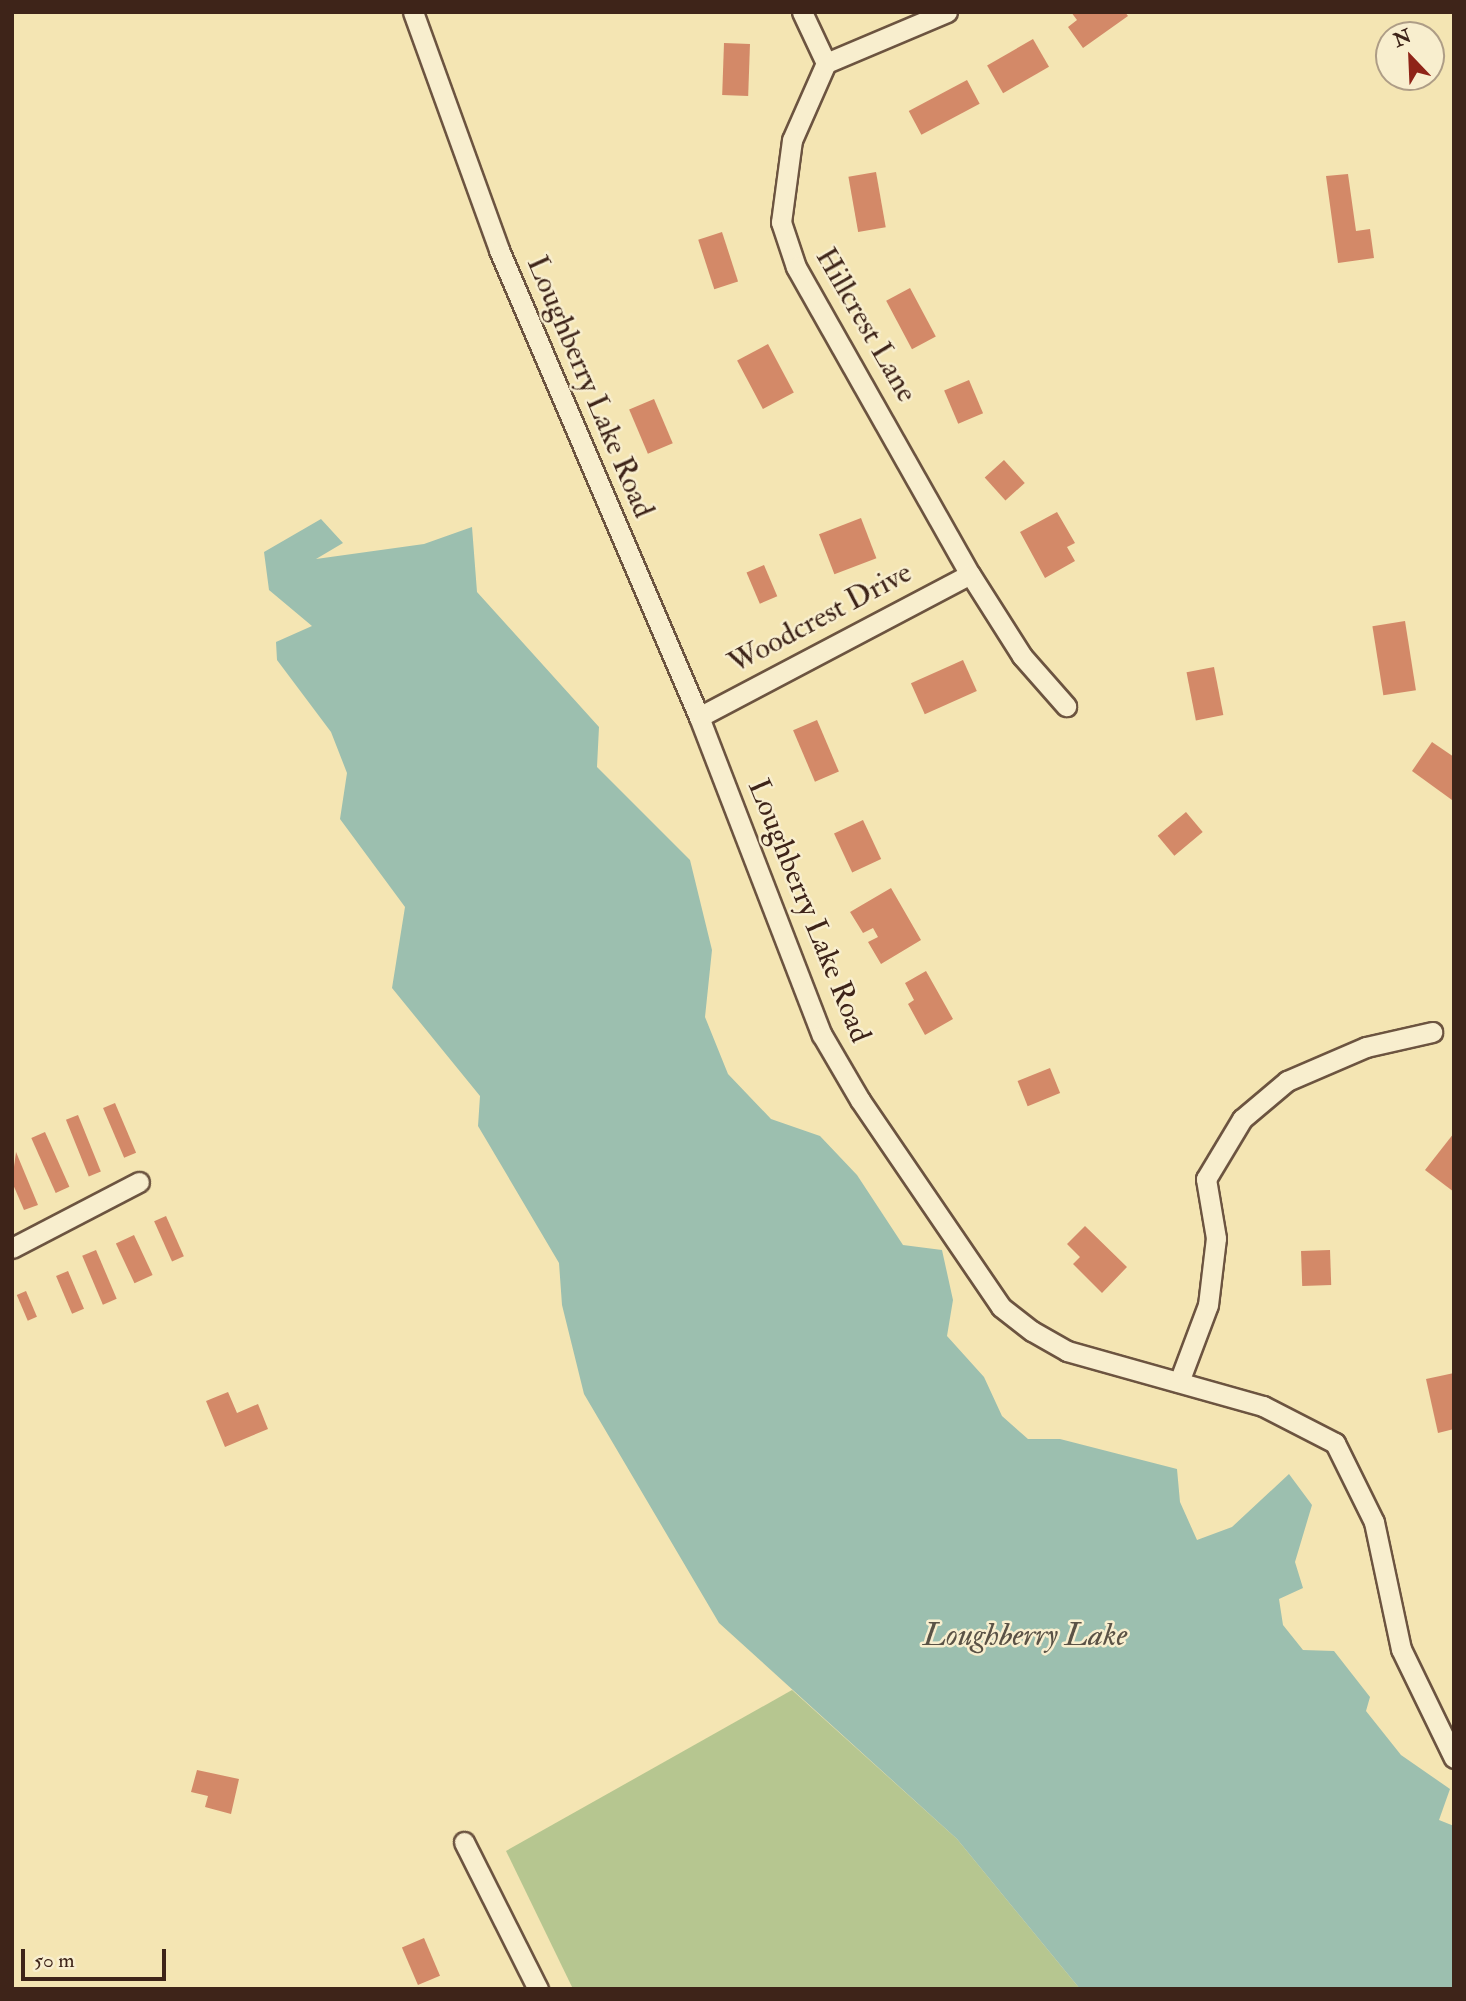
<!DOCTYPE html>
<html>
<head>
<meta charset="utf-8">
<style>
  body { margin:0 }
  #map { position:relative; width:1466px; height:2001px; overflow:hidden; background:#f4e5b3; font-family:"IM FELL Double Pica",serif }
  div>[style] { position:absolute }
  .green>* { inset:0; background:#b6c690 }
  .water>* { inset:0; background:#9cbfaf }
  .building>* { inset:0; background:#d38968; transform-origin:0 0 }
  .roads { filter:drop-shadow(2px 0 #6c5440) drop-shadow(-2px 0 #6c5440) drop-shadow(0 2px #6c5440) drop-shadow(0 -2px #6c5440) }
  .minor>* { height:19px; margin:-9.5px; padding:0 9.5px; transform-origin:9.5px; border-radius:9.5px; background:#f8eece }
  span { translate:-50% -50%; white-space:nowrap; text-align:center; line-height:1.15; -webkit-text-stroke:5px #f8eece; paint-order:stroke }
  .street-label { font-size:30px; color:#3e2419 }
  .water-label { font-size:32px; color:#5a5246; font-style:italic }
  .frame { position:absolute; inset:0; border:14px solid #3e2419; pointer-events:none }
  .north { position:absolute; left:1375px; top:21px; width:70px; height:70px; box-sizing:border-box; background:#f8eece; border:2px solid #ae9d86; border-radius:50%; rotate:337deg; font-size:19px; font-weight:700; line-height:28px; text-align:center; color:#3e2419 }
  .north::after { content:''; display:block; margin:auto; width:24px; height:32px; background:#8f2418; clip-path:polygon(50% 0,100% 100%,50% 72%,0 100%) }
  .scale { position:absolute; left:21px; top:1949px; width:145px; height:32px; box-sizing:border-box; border:4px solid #3e2419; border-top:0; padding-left:9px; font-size:21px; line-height:24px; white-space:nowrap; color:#3e2419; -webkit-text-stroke:5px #f8eece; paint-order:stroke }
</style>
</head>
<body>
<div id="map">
  <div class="green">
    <div style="clip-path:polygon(792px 1690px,957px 1839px,1080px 1989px,573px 1989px,506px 1851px)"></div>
  </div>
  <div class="water">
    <div style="clip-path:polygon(321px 519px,343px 543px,316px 559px,424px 544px,472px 527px,477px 592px,599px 727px,597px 767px,690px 860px,712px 950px,705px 1017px,728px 1074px,771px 1119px,820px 1136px,857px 1175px,903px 1245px,942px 1250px,953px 1300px,947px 1336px,984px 1377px,1002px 1416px,1028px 1439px,1060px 1439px,1177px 1469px,1180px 1502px,1197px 1540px,1232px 1527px,1289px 1474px,1312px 1505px,1295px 1562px,1303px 1588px,1279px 1599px,1283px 1625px,1303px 1650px,1334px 1651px,1370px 1697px,1366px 1711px,1401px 1755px,1450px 1789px,1439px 1820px,1454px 1826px,1454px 1989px,1080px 1989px,957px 1839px,719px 1623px,584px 1394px,562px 1305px,559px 1263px,478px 1126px,480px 1096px,392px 988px,405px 907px,340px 819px,347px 773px,331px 732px,277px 660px,276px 642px,312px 626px,269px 590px,264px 552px)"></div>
  </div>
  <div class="building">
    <div style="clip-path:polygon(1071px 12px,1125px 12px,1128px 16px,1083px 48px,1068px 27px,1077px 20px)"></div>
    <div style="left:1033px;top:39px;width:32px;height:53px;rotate:60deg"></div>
    <div style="left:724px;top:43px;width:26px;height:52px;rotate:2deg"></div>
    <div style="left:967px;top:80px;width:27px;height:66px;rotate:62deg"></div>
    <div style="left:876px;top:172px;width:56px;height:28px;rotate:80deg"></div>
    <div style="clip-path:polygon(1348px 174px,1356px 231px,1370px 229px,1374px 258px,1338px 263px,1326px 176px)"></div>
    <div style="left:722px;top:232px;width:52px;height:25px;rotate:72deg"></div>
    <div style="left:910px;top:288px;width:55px;height:27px;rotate:62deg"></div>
    <div style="left:768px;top:344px;width:55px;height:35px;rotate:62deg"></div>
    <div style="left:969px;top:380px;width:36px;height:27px;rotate:67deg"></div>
    <div style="left:654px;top:399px;width:48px;height:27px;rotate:67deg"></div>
    <div style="left:1004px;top:460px;width:31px;height:26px;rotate:48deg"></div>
    <div style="clip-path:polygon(1057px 512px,1075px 543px,1067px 547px,1075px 561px,1045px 578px,1020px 532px)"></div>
    <div style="left:861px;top:518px;width:43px;height:45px;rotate:69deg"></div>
    <div style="left:764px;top:565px;width:34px;height:19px;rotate:67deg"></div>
    <div style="left:1405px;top:621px;width:70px;height:33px;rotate:81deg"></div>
    <div style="left:963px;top:660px;width:34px;height:57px;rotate:66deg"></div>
    <div style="left:1214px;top:667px;width:49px;height:28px;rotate:79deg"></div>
    <div style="left:817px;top:720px;width:56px;height:26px;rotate:67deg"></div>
    <div style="clip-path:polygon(1432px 742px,1454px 757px,1452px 800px,1412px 771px)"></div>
    <div style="left:1186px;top:812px;width:26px;height:37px;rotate:50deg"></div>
    <div style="left:863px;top:820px;width:43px;height:32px;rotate:65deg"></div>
    <div style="clip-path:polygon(891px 888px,921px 940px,881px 964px,868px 942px,878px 937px,873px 928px,863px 933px,850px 912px)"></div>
    <div style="clip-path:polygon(926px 971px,953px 1019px,925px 1035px,908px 1004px,914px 1000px,905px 983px)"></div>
    <div style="left:1050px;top:1068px;width:27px;height:35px;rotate:68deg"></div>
    <div style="left:115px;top:1103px;width:54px;height:13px;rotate:67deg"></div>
    <div style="left:78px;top:1115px;width:61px;height:13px;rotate:68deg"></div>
    <div style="left:45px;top:1132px;width:60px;height:15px;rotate:66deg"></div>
    <div style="clip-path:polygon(1454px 1133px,1454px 1192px,1425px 1170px)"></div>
    <div style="clip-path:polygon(16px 1152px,38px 1205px,24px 1210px,12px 1182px)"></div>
    <div style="left:166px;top:1216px;width:44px;height:13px;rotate:66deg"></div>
    <div style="clip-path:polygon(1085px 1226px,1127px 1267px,1102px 1293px,1073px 1264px,1080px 1257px,1067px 1244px)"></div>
    <div style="left:134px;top:1235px;width:44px;height:20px;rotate:65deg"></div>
    <div style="left:96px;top:1250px;width:53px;height:15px;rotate:67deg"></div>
    <div style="left:1330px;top:1250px;width:35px;height:29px;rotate:88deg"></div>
    <div style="left:68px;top:1271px;width:41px;height:13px;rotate:67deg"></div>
    <div style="left:26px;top:1291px;width:28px;height:10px;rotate:67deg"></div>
    <div style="clip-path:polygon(1454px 1373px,1454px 1429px,1438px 1433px,1426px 1379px)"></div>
    <div style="clip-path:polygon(228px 1392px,237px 1413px,258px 1404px,268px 1429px,225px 1447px,206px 1401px)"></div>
    <div style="clip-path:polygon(197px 1770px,239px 1779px,231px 1814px,205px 1807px,208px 1796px,191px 1792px)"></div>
    <div style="left:424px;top:1938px;width:41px;height:24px;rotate:67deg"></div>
  </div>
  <div class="roads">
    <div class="minor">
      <div style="left:413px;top:12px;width:253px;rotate:70.1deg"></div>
      <div style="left:499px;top:250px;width:508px;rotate:66.82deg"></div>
      <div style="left:699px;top:717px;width:341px;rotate:68.9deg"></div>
      <div style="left:822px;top:1035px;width:75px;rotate:59.7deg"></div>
      <div style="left:860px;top:1100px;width:250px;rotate:55.7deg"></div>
      <div style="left:1001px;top:1307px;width:39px;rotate:38deg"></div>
      <div style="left:1032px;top:1331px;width:40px;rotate:29.7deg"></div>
      <div style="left:1067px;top:1351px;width:204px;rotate:15.7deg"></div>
      <div style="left:1263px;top:1406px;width:81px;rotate:27.2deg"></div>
      <div style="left:1335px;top:1443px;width:88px;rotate:63.7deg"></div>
      <div style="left:1374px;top:1522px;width:130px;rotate:78deg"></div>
      <div style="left:1401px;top:1649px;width:121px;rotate:64.1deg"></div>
      <div style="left:802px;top:12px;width:56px;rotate:64.8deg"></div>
      <div style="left:947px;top:12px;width:131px;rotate:157.1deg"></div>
      <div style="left:826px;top:63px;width:84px;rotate:113.8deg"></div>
      <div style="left:792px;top:140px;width:83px;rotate:97.6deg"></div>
      <div style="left:781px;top:222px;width:47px;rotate:71.6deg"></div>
      <div style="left:796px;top:267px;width:353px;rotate:60.5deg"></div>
      <div style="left:970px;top:574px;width:97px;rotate:57.6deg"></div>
      <div style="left:1022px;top:656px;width:67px;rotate:48.7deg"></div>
      <div style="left:699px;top:717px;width:306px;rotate:-27.8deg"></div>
      <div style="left:12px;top:1248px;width:143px;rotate:-27.5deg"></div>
      <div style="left:1179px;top:1382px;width:82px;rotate:-69.4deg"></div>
      <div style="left:1208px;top:1305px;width:67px;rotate:-83.2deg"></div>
      <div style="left:1216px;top:1238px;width:60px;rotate:-99.6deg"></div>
      <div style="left:1206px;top:1179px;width:70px;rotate:-59deg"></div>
      <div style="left:1242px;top:1119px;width:59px;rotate:-40.2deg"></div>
      <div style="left:1287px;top:1081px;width:86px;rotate:-23.3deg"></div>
      <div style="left:1366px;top:1047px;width:68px;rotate:-12.8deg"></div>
      <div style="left:464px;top:1842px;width:165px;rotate:63.3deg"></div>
    </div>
  </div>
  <div class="street-label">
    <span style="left:866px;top:325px;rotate:60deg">Hillcrest Lane</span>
    <span style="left:590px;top:387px;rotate:67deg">Loughberry Lake Road</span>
    <span style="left:820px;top:618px;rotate:-28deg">Woodcrest Drive</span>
    <span style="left:809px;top:911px;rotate:68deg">Loughberry Lake Road</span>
  </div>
  <div class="water-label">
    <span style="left:1025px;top:1635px">Loughberry Lake</span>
  </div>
  <div class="frame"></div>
  <div class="north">N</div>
  <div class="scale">50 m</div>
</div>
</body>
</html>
